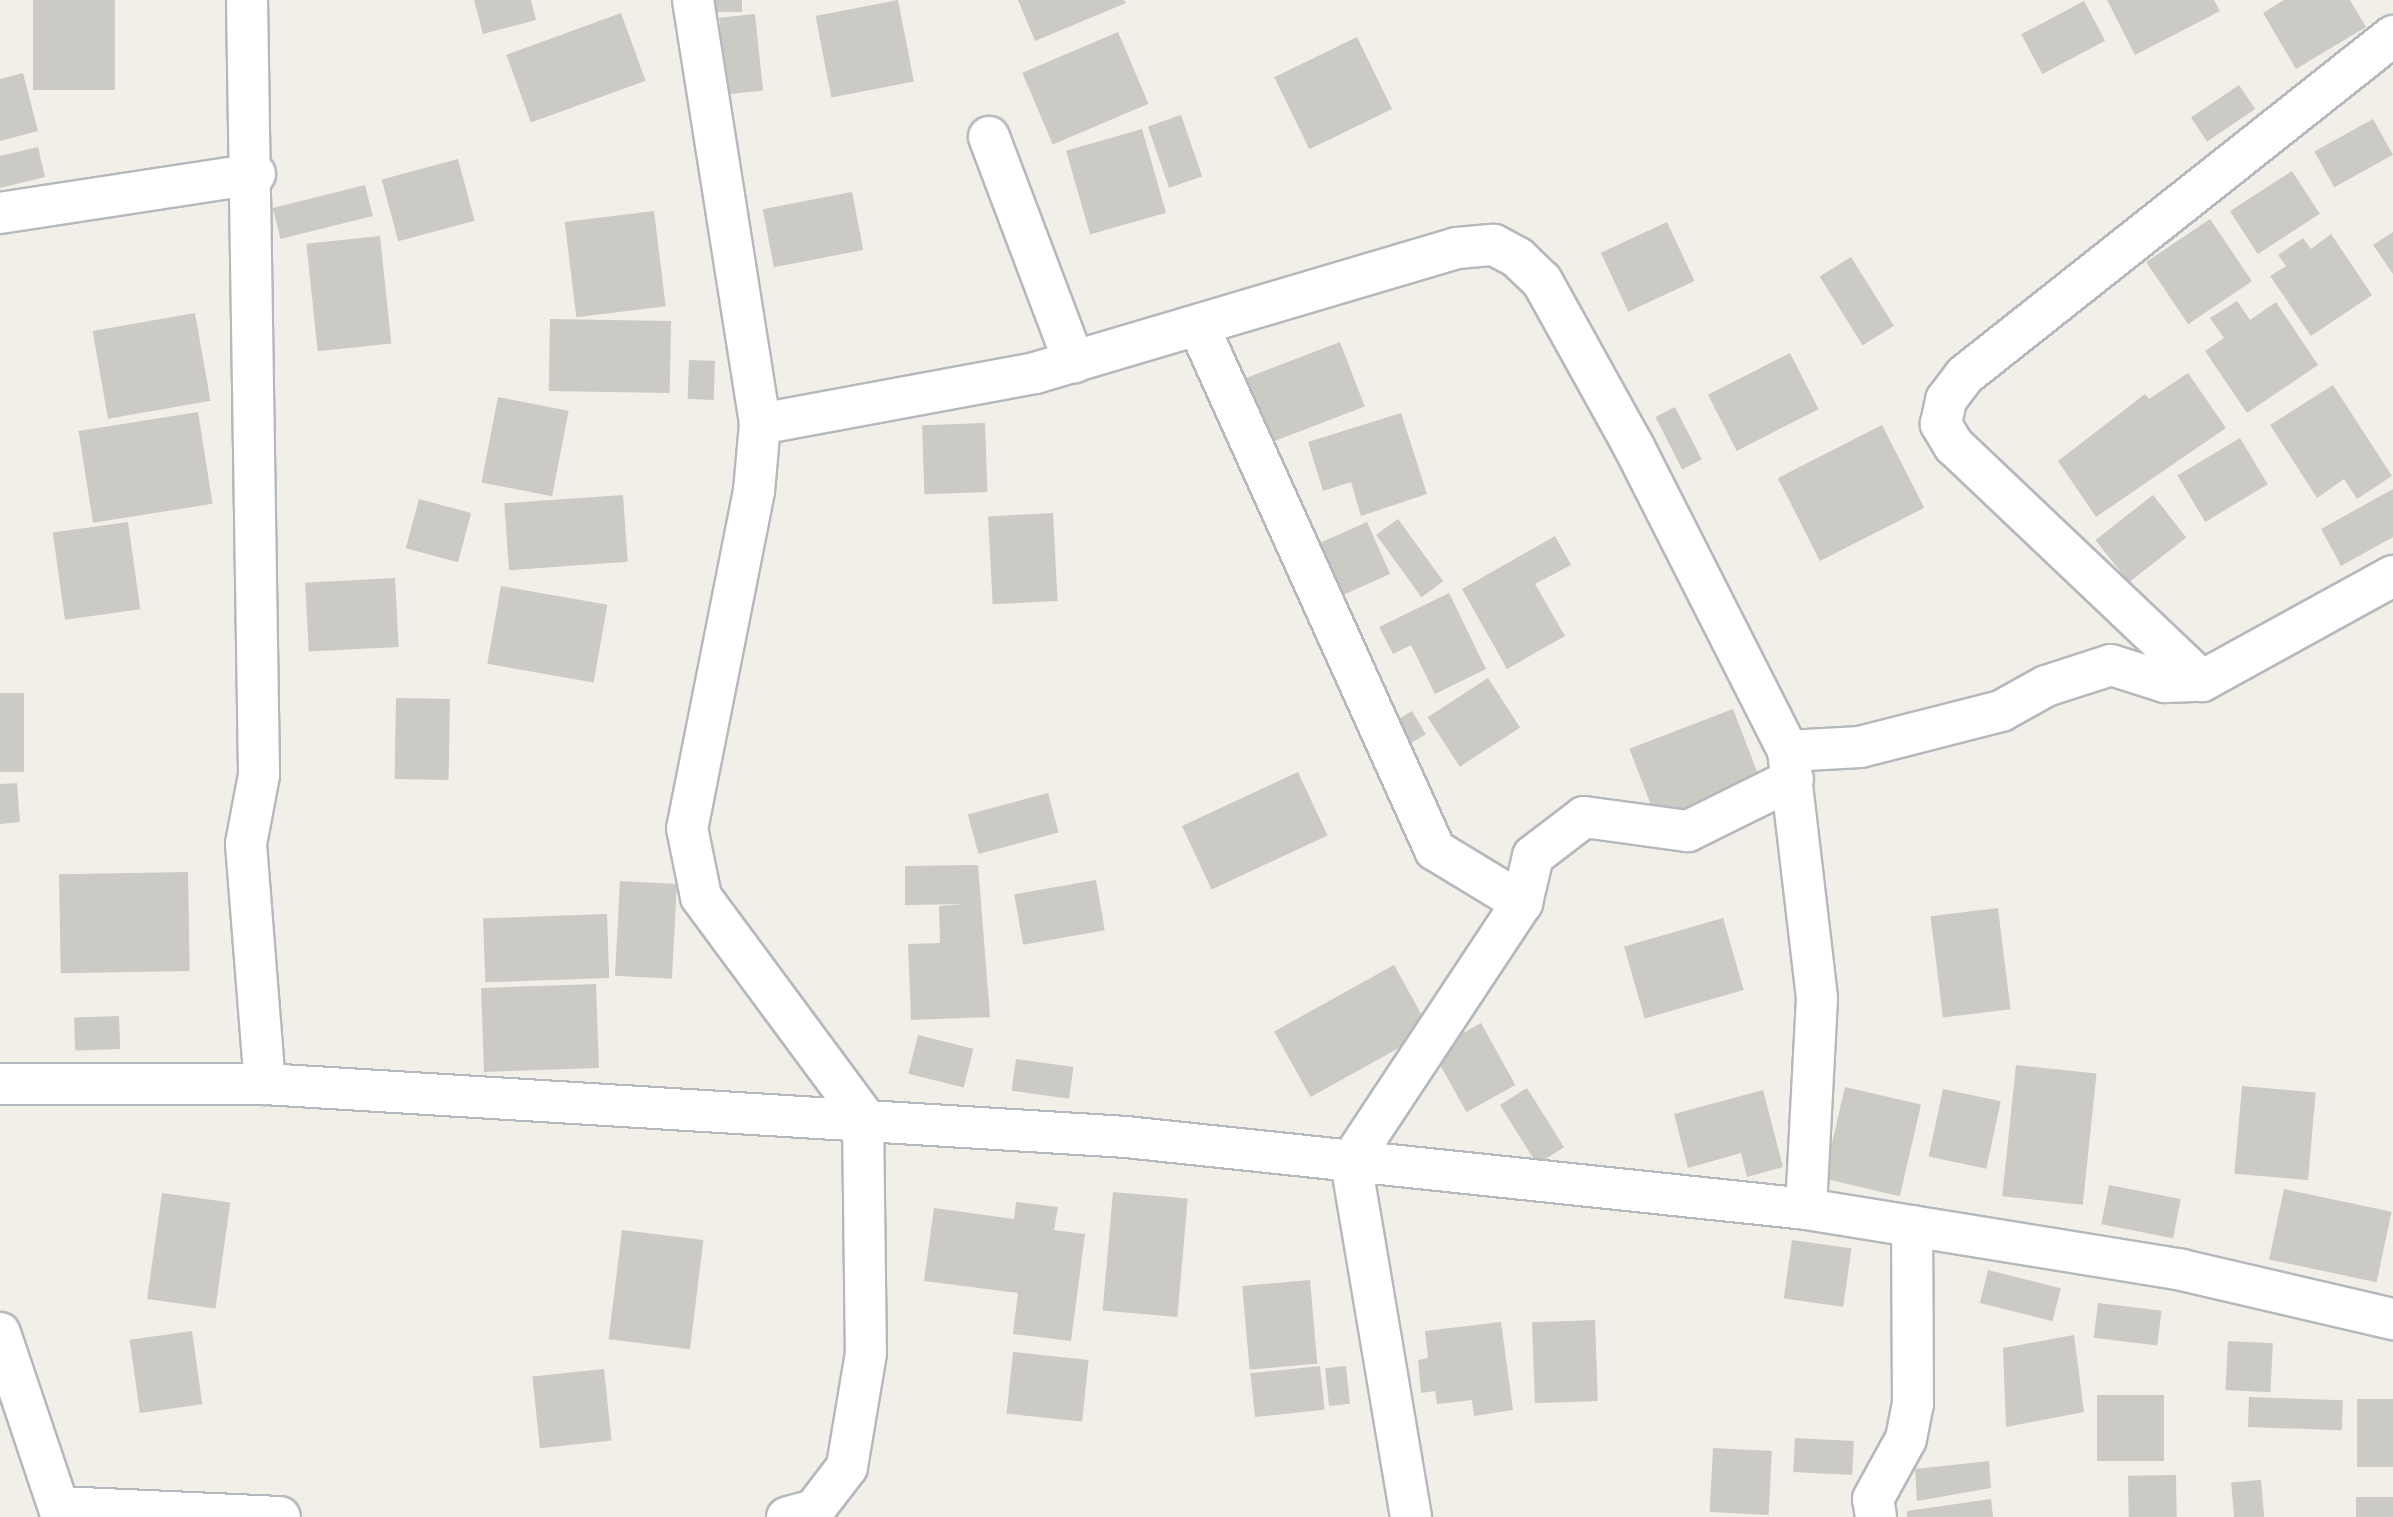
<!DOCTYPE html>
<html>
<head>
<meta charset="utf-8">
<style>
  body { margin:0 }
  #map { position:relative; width:2393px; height:1517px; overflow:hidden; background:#f1efe8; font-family:Figtree,sans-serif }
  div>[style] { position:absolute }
  .building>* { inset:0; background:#cccac5; transform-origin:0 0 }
  .roads { filter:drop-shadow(2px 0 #b5b8bc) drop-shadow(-2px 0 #b5b8bc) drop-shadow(0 2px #b5b8bc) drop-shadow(0 -2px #b5b8bc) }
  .street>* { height:40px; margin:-20px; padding:0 20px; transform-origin:20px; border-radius:20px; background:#fff }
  span { translate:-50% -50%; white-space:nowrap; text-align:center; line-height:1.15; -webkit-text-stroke:8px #fff; paint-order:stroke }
</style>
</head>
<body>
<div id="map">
  <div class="building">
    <div style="left:33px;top:0;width:82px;height:90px"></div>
    <div style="clip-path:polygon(474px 0,531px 0,536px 20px,483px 34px)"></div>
    <div style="left:711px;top:0;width:31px;height:12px"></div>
    <div style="left:898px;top:0;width:83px;height:84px;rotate:79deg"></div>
    <div style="clip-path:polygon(1018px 0,1124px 0,1126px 3px,1035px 41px)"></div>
    <div style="clip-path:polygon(2107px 0,2214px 0,2220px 11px,2135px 55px)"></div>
    <div style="clip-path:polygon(2284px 0,2350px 0,2366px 27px,2296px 69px,2263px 13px)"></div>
    <div style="left:2084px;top:1px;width:45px;height:71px;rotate:62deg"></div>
    <div style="left:621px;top:13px;width:72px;height:122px;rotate:70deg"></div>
    <div style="left:755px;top:14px;width:77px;height:36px;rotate:84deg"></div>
    <div style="left:1118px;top:32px;width:78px;height:104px;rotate:67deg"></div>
    <div style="left:1357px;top:37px;width:80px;height:92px;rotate:64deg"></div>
    <div style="clip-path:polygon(23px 73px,38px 131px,0 141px,0 79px)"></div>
    <div style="left:2239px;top:85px;width:29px;height:58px;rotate:56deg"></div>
    <div style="left:1181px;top:115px;width:65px;height:35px;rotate:71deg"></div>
    <div style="left:2373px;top:119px;width:41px;height:67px;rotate:61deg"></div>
    <div style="left:1142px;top:129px;width:87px;height:79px;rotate:74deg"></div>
    <div style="clip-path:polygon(38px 147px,45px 177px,0 188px,0 156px)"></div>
    <div style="left:458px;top:159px;width:64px;height:79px;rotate:75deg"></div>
    <div style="left:2292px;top:171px;width:51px;height:74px;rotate:57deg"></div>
    <div style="left:365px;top:185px;width:32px;height:95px;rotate:76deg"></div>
    <div style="left:852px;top:192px;width:59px;height:91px;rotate:79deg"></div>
    <div style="left:654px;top:211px;width:96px;height:90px;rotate:83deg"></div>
    <div style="left:2210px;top:219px;width:75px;height:77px;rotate:56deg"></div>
    <div style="left:1667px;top:222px;width:65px;height:73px;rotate:65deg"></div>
    <div style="clip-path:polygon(2393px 232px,2393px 274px,2373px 245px)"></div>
    <div style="clip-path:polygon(2331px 234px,2372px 295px,2311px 336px,2270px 276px,2286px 266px,2278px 255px,2303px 238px,2311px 249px)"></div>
    <div style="left:380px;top:236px;width:108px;height:74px;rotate:84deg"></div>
    <div style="left:1851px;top:257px;width:81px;height:37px;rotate:58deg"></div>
    <div style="clip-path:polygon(2237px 301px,2250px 320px,2276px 302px,2318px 365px,2247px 413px,2205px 351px,2224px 338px,2210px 318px)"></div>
    <div style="left:195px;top:313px;width:89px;height:104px;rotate:80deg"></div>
    <div style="left:550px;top:319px;width:121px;height:72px;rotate:1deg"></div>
    <div style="left:1340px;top:342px;width:69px;height:102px;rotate:69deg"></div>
    <div style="left:1790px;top:353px;width:63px;height:92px;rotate:63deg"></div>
    <div style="left:689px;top:360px;width:26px;height:39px;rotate:2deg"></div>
    <div style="clip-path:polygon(2188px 373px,2226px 428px,2096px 517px,2058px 461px,2145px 394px,2149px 399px)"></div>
    <div style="clip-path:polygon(2333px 385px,2392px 476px,2357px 499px,2344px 479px,2317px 498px,2270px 425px)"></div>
    <div style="left:498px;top:397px;width:72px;height:87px;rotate:11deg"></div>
    <div style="left:1675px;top:407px;width:59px;height:22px;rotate:63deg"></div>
    <div style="left:198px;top:412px;width:93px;height:121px;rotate:81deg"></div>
    <div style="clip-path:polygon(1401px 413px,1427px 494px,1361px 516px,1351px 482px,1323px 491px,1308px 442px)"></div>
    <div style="left:985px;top:423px;width:69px;height:63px;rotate:88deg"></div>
    <div style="left:1882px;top:425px;width:93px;height:117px;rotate:63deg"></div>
    <div style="left:2240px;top:438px;width:54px;height:73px;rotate:59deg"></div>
    <div style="clip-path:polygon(2393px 489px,2393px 537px,2341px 566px,2321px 529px)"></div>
    <div style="left:623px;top:495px;width:67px;height:119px;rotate:86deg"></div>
    <div style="left:2153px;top:495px;width:54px;height:73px;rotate:52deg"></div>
    <div style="left:419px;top:499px;width:54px;height:51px;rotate:15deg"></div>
    <div style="left:1053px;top:513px;width:88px;height:65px;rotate:87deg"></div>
    <div style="left:1398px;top:519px;width:77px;height:27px;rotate:54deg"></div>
    <div style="left:128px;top:522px;width:88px;height:76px;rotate:82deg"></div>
    <div style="left:1367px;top:522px;width:57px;height:56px;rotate:66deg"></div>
    <div style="clip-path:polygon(1555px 536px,1571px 565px,1535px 584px,1565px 636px,1507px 669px,1462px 589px)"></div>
    <div style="left:395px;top:578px;width:69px;height:90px;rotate:87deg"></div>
    <div style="left:501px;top:586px;width:108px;height:79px;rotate:10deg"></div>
    <div style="clip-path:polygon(1449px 593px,1486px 669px,1435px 694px,1411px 645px,1393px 654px,1379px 627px)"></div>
    <div style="left:1488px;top:678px;width:59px;height:72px;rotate:57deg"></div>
    <div style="left:0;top:693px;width:24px;height:79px"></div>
    <div style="left:396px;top:698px;width:54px;height:81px;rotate:1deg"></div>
    <div style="left:1733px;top:709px;width:78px;height:111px;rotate:69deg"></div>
    <div style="left:1412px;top:711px;width:27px;height:32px;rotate:59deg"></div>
    <div style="left:1298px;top:772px;width:70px;height:128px;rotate:65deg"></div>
    <div style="clip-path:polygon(17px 783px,20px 822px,0 824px,0 784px)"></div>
    <div style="left:1048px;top:793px;width:41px;height:83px;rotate:75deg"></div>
    <div style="clip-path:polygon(978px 865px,990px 1017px,911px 1020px,908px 944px,940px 943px,939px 906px,965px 904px,905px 905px,905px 866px)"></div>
    <div style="left:188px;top:872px;width:99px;height:129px;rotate:89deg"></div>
    <div style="left:1096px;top:880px;width:51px;height:83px;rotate:80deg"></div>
    <div style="left:620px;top:881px;width:57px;height:95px;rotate:3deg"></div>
    <div style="left:1998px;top:908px;width:102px;height:68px;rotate:83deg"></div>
    <div style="left:607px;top:914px;width:64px;height:124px;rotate:88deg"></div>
    <div style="left:1723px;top:918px;width:75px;height:103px;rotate:74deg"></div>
    <div style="left:1394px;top:965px;width:75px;height:137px;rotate:61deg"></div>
    <div style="left:596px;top:984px;width:84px;height:115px;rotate:88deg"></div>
    <div style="left:119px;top:1016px;width:33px;height:45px;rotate:88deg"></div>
    <div style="left:1481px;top:1023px;width:71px;height:56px;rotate:61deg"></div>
    <div style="left:918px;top:1035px;width:57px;height:40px;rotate:14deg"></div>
    <div style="left:1016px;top:1059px;width:58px;height:32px;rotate:8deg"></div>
    <div style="left:2016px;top:1065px;width:81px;height:132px;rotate:6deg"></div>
    <div style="left:2242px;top:1086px;width:74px;height:88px;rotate:5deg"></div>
    <div style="left:1845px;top:1087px;width:78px;height:94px;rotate:13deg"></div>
    <div style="left:1527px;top:1088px;width:70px;height:32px;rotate:58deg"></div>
    <div style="left:1943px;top:1089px;width:59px;height:69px;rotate:12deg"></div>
    <div style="clip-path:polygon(1763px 1090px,1783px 1167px,1747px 1177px,1741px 1153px,1688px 1168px,1674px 1114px)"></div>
    <div style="left:2109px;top:1185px;width:73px;height:40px;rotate:11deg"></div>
    <div style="left:2284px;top:1189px;width:110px;height:72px;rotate:12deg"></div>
    <div style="left:1113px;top:1192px;width:75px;height:119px;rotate:5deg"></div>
    <div style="left:162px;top:1193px;width:69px;height:107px;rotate:8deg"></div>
    <div style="clip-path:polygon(1016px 1202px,1058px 1207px,1054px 1230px,1085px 1234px,1071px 1341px,1013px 1334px,1018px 1293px,924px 1281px,934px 1208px,1014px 1219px)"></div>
    <div style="left:622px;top:1230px;width:82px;height:110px;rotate:7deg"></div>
    <div style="left:1792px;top:1240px;width:60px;height:59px;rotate:8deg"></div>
    <div style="left:1988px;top:1270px;width:75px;height:34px;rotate:14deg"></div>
    <div style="left:1310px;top:1280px;width:84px;height:68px;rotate:85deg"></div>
    <div style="left:2098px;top:1303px;width:64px;height:35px;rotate:7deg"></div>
    <div style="left:1595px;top:1320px;width:81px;height:63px;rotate:88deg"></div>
    <div style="clip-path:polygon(1501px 1322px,1513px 1410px,1474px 1416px,1472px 1400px,1437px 1404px,1435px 1391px,1421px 1393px,1418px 1360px,1428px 1358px,1425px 1331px)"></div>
    <div style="left:192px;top:1331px;width:74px;height:63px;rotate:82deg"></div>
    <div style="clip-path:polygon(2074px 1335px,2084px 1412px,2006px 1427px,2003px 1348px)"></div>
    <div style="left:2228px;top:1341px;width:45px;height:49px;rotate:3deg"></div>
    <div style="left:1013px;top:1352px;width:76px;height:62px;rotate:6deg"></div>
    <div style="left:1320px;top:1366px;width:44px;height:70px;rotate:84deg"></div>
    <div style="left:1346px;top:1366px;width:38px;height:21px;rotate:84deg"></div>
    <div style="left:604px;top:1369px;width:72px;height:72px;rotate:84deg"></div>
    <div style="left:2097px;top:1395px;width:67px;height:66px"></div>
    <div style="left:2249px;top:1397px;width:94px;height:30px;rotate:2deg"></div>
    <div style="left:2393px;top:1399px;width:68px;height:36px;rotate:90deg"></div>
    <div style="left:1795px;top:1438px;width:59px;height:34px;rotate:3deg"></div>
    <div style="left:1713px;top:1448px;width:59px;height:64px;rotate:3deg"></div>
    <div style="clip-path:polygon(1989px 1461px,1991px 1488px,1917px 1501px,1915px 1469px)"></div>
    <div style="left:2176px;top:1475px;width:42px;height:48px;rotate:89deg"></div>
    <div style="left:2261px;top:1480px;width:37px;height:30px;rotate:85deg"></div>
    <div style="left:2393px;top:1497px;width:20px;height:37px;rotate:90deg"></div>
    <div style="clip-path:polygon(1991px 1499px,1993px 1517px,1907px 1517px,1907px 1511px)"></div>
  </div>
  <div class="roads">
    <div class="street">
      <div style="left:247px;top:0;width:775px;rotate:89.11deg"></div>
      <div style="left:259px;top:775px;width:70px;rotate:100.7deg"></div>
      <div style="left:246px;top:844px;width:241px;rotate:85.5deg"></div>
      <div style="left:693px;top:0;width:429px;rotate:81deg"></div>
      <div style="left:760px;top:424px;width:67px;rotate:95.1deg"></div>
      <div style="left:754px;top:491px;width:344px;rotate:101.2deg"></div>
      <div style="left:687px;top:828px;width:70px;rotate:78.5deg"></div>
      <div style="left:701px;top:897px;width:272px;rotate:53.5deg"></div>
      <div style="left:863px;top:1116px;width:237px;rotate:89.3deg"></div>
      <div style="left:866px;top:1353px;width:116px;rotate:99.5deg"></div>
      <div style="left:847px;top:1467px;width:54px;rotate:127.5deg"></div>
      <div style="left:814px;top:1510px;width:28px;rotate:165deg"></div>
      <div style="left:989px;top:137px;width:241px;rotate:69.3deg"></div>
      <div style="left:0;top:213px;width:258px;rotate:-8.7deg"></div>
      <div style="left:1198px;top:325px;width:576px;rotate:65.7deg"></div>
      <div style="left:1435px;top:850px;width:102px;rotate:31.3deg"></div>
      <div style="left:1522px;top:903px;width:48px;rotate:-76.8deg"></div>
      <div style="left:1533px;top:856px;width:64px;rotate:-37.4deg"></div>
      <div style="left:1584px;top:817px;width:105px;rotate:7.7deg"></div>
      <div style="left:1688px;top:831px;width:117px;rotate:-26.3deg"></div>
      <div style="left:760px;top:424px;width:280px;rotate:-10.5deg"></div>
      <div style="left:1035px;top:373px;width:440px;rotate:-16.5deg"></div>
      <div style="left:1457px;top:248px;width:37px;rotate:-5deg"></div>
      <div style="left:1494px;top:245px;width:27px;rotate:28deg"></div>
      <div style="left:1518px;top:258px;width:33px;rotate:44deg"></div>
      <div style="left:1542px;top:281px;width:190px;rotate:61deg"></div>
      <div style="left:1634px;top:447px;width:341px;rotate:63.1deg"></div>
      <div style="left:1788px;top:751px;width:249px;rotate:83.3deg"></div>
      <div style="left:1817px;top:998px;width:211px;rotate:93deg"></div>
      <div style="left:2202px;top:681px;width:342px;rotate:-136.5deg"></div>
      <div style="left:1954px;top:446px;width:26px;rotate:-121deg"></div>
      <div style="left:1941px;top:424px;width:25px;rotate:-78deg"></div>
      <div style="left:1946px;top:400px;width:31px;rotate:-53deg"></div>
      <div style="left:1965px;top:375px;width:546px;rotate:-38.38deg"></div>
      <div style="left:1788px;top:751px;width:72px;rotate:-3.2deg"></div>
      <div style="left:1860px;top:747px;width:146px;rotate:-14.3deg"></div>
      <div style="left:2001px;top:711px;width:51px;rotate:-29.1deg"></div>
      <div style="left:2046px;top:686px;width:68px;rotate:-17.9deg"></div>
      <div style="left:2111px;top:665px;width:57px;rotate:17.5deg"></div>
      <div style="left:2165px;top:682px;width:37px;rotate:-2deg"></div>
      <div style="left:2202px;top:681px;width:218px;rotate:-28.8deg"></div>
      <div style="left:0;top:1084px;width:265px"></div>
      <div style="left:265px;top:1084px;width:863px;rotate:3.52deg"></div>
      <div style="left:1126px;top:1137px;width:684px;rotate:6.04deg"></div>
      <div style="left:1806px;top:1209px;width:381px;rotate:9.2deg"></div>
      <div style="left:2182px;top:1270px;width:217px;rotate:13.1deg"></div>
      <div style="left:0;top:1333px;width:194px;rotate:71.4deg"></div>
      <div style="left:59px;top:1507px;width:221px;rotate:2.6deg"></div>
      <div style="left:1411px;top:1517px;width:361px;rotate:-99.6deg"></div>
      <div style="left:1351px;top:1161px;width:310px;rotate:-56.5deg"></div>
      <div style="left:1876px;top:1517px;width:18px;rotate:-99deg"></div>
      <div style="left:1873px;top:1499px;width:68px;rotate:-61.2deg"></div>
      <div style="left:1906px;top:1439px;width:36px;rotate:-79deg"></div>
      <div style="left:1913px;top:1404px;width:178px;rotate:-90.3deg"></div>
    </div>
  </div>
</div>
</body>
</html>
